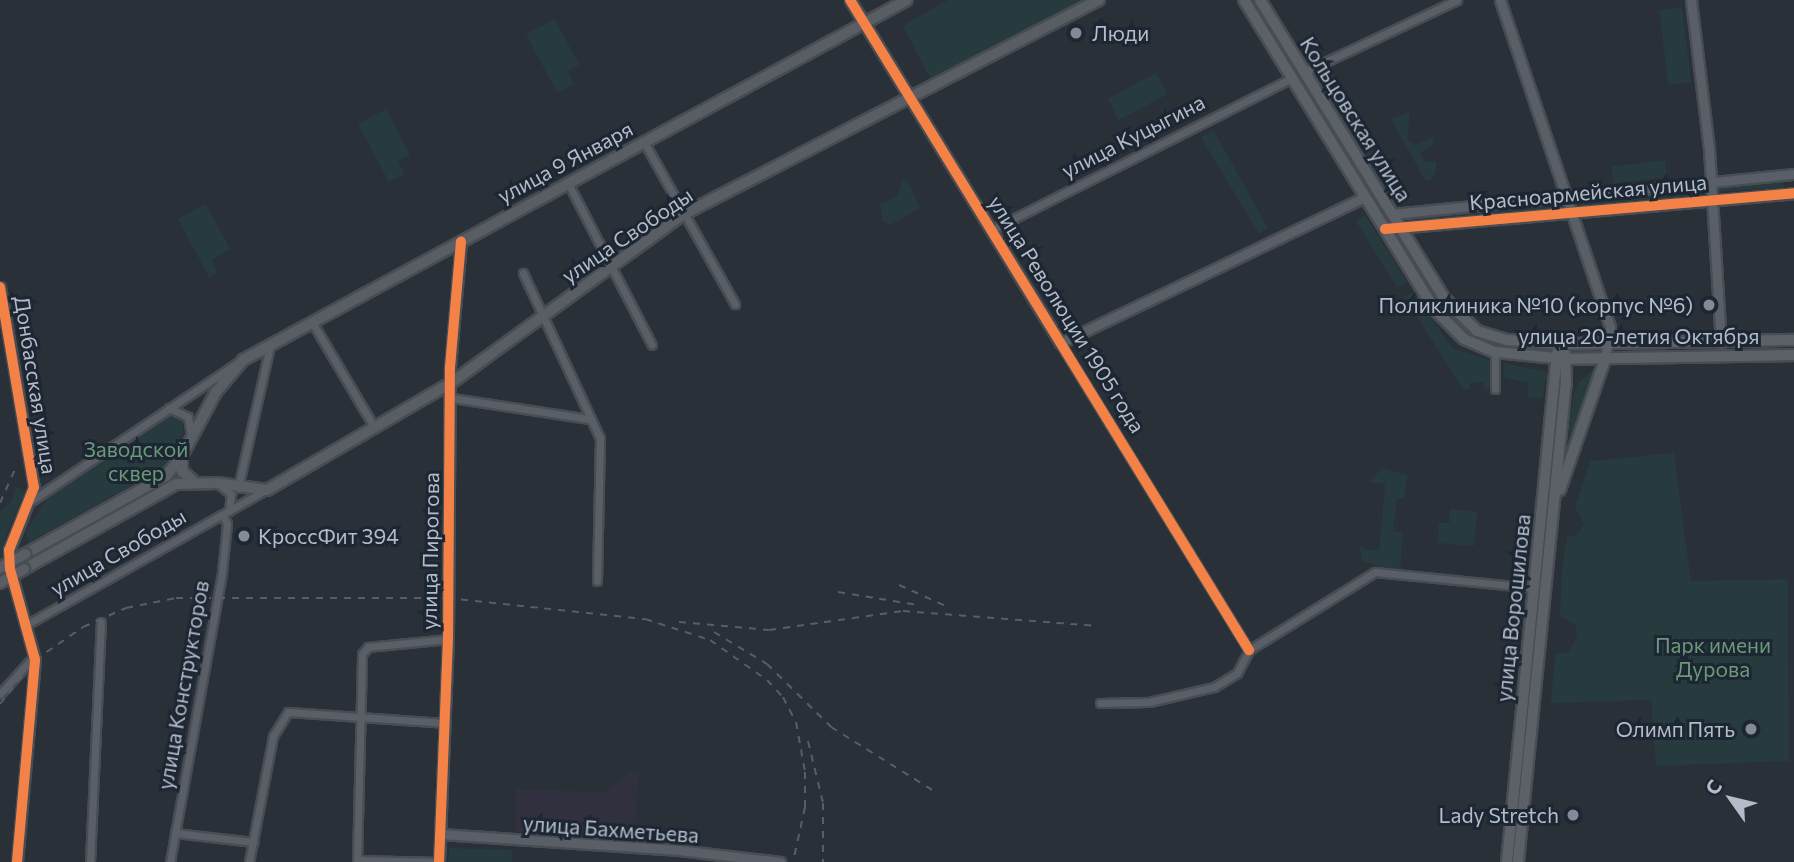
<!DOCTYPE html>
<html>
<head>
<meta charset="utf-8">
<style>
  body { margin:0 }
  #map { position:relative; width:1794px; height:862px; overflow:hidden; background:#2a3038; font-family:Commissioner,sans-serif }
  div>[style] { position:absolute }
  .medical>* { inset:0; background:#31303e }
  .green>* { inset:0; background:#273a3e; transform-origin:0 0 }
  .roads { filter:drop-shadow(2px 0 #484c53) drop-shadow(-2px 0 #484c53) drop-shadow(0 2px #484c53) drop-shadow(0 -2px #484c53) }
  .minor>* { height:7px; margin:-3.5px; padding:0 3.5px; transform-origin:3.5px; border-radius:3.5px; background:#5a5e66 }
  .tertiary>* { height:9px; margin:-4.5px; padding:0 4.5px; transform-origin:4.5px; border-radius:4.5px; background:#5a5e66 }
  .secondary>* { height:10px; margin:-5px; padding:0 5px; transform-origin:5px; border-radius:5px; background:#595d64 }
  .primary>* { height:10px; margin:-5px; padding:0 5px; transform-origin:5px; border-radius:5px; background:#5c6168 }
  .rail>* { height:2px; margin-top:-1px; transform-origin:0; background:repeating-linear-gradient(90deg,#595d64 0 7px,transparent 0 14px) }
  .bridges { filter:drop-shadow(2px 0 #484c53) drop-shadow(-2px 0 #484c53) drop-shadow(0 2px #484c53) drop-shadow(0 -2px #484c53) }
  .secondary-bridge>* { height:10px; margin:-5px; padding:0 5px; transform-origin:5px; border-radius:5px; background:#595d64 }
  .cycleway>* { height:10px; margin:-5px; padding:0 5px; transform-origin:5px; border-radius:5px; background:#f48246 }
  .dots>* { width:19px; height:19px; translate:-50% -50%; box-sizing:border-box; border:4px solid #1d2633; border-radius:50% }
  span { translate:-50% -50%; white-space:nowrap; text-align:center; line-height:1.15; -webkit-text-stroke:6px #1d2633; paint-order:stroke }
  .poi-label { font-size:21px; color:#b4bcc9 }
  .left { translate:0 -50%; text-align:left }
  .right { translate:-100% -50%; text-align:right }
  .street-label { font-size:21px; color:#b4bcc9 }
  .park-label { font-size:21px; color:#6b9a76 }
  .north { position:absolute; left:1696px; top:764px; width:70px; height:70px; -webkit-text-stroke:5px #1d2633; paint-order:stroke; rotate:304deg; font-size:19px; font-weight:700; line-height:28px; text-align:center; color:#b4bcc9 }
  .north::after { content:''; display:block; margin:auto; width:24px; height:32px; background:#b4bcc9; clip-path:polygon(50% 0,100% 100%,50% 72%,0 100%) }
</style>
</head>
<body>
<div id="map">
  <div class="medical">
    <div style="clip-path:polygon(631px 772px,638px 774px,635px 831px,516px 832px,516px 789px,604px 792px)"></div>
  </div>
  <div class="green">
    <div style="clip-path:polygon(948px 0,1087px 0,930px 78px,903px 26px)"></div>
    <div style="left:1682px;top:7px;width:76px;height:23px;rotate:83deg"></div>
    <div style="clip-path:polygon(555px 19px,579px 65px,567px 71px,574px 84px,557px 93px,526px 34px)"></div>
    <div style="left:1327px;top:64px;width:159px;height:18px;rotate:58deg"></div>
    <div style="left:1156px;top:73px;width:24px;height:55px;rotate:62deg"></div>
    <div style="clip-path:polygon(386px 109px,410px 155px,398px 161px,405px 174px,389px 182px,358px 124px)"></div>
    <div style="clip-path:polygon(1410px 112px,1407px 140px,1415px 145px,1433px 137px,1434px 144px,1420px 153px,1426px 162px,1436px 161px,1436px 172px,1430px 180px,1425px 180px,1391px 119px)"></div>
    <div style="clip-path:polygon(1214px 131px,1268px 228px,1259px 234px,1201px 137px)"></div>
    <div style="left:1665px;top:160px;width:17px;height:54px;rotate:83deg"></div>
    <div style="clip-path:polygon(1783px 177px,1784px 188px,1716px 192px,1715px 186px)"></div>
    <div style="clip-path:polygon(902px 180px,908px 181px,920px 208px,890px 225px,883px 221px,880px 205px,898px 195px)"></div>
    <div style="left:1701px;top:187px;width:8px;height:125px;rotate:83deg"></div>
    <div style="clip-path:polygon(1559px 200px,1562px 210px,1408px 223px,1405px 216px)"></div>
    <div style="clip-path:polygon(206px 204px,230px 249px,212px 260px,218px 273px,209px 277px,178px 219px)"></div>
    <div style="left:1365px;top:215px;width:79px;height:11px;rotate:58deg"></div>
    <div style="clip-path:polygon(1413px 292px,1452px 348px,1491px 361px,1490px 389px,1484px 389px,1483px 382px,1470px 383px,1470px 389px,1464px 390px,1404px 297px)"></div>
    <div style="clip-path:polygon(1504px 363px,1547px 372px,1551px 382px,1545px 382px,1543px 398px,1527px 397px,1528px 383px,1503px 377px)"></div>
    <div style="clip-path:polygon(1593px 370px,1594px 375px,1565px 461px,1573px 397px,1578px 383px)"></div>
    <div style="clip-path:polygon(171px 414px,183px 421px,183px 434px,163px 468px,29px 542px,25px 533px,53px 489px)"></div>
    <div style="clip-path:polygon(1674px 453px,1691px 581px,1788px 579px,1789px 761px,1656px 766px,1651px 700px,1551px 703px,1555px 654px,1568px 652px,1578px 636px,1575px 625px,1560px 616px,1562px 569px,1567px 537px,1577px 535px,1584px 524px,1575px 508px,1590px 461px)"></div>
    <div style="clip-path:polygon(1382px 468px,1407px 475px,1405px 498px,1397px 498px,1393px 531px,1403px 532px,1400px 574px,1362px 560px,1359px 544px,1363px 549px,1379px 551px,1385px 484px,1369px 482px)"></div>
    <div style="clip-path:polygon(16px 486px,25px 491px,6px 535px,5px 559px,0 562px,0 512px,12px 500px)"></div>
    <div style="clip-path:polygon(1450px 509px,1477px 512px,1474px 546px,1437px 543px,1439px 523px,1449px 523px)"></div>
    <div style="clip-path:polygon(449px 848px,512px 850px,512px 862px,448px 862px)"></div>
  </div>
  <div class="roads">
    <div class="minor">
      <div style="left:1304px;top:72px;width:169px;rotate:-25.2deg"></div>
      <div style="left:644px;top:142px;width:186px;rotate:60.7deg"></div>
      <div style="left:568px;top:183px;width:182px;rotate:62.6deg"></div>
      <div style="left:993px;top:229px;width:335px;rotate:-26.8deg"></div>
      <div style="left:523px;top:273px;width:182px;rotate:65deg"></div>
      <div style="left:600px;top:438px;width:143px;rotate:91.2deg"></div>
      <div style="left:312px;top:322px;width:122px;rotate:59.4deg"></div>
      <div style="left:1060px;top:343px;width:361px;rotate:58.4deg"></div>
      <div style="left:1495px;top:352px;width:37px;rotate:90deg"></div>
      <div style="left:452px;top:398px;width:139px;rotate:8.7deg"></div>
      <div style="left:169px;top:408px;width:21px;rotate:25deg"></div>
      <div style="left:188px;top:417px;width:18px;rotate:81deg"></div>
      <div style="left:219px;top:484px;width:16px;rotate:40deg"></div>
      <div style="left:231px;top:494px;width:17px;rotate:97deg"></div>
      <div style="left:238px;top:488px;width:146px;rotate:-77.3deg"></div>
      <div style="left:31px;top:501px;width:248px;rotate:-33.8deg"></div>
      <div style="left:26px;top:625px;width:275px;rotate:-29.4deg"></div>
      <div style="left:1249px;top:650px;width:148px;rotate:-31.8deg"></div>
      <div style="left:1375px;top:572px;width:160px;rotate:5.7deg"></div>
      <div style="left:0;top:694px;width:52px;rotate:-48.1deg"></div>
      <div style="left:1100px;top:703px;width:49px;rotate:-1.2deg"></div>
      <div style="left:1149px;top:702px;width:67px;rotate:-13deg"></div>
      <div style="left:1214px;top:687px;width:27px;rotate:-31deg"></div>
      <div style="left:1237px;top:673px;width:26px;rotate:-62deg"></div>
      <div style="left:175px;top:833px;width:79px;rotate:6.6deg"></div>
      <div style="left:357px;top:860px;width:82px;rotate:1.4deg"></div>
      <div style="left:90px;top:862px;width:240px;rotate:-87.4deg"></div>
      <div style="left:170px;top:862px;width:295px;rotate:-79.8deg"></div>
      <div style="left:222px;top:572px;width:48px;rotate:-84.1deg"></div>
      <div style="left:227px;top:524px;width:10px;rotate:-114deg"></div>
      <div style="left:249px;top:862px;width:128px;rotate:-79.2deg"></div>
      <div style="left:273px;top:736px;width:28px;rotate:-58deg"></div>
      <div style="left:288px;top:712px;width:156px;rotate:4deg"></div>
      <div style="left:357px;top:862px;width:208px;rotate:-88.6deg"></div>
      <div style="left:362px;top:654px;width:9px;rotate:-49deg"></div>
      <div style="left:368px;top:647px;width:80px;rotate:-5.7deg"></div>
    </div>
    <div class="tertiary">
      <div style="left:850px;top:0;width:402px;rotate:58.5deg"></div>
      <div style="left:1060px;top:343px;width:338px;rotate:-25.6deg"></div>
      <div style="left:1500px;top:0;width:345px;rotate:71.4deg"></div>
      <div style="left:1610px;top:327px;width:32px;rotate:99deg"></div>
      <div style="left:1691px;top:0;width:149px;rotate:83.1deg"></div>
      <div style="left:1709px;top:148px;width:195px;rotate:86.5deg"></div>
      <div style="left:1392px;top:214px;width:404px;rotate:-5.7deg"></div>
      <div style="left:1385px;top:229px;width:411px;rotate:-5deg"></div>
      <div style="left:0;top:287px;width:203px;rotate:80.4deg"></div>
      <div style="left:34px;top:487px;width:68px;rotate:111.6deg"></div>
      <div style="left:9px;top:550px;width:19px;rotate:87deg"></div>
      <div style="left:10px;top:569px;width:94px;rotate:74.6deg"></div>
      <div style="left:35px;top:660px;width:203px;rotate:95.1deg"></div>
      <div style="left:440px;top:834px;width:240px;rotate:3.8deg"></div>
      <div style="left:679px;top:850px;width:102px;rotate:6.8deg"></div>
      <div style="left:439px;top:862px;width:223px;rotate:-87.7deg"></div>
      <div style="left:448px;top:639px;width:272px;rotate:-89.6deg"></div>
      <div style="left:450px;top:367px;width:126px;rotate:-85deg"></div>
    </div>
    <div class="secondary">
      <div style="left:182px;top:456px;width:15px;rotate:90deg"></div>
      <div style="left:182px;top:471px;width:15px;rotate:42deg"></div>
      <div style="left:25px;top:554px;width:161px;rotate:-29deg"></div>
      <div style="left:166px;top:476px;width:26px;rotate:-51deg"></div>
      <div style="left:182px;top:456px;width:72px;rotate:-62deg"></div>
      <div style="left:216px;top:392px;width:42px;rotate:-49.8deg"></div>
      <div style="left:243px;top:360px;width:755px;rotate:-28.47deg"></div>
      <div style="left:24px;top:569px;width:174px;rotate:-29.2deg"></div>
      <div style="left:176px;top:484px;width:41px;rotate:-1.4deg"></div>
      <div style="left:217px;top:483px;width:50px;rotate:8deg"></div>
      <div style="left:267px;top:490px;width:213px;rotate:-30.2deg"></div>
      <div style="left:451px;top:383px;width:288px;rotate:-36deg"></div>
      <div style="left:684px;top:214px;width:467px;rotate:-27.3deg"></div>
    </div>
    <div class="primary">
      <div style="left:1244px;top:0;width:363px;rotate:58.4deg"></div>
      <div style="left:1434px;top:309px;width:42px;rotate:45deg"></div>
      <div style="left:1464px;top:339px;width:34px;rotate:23deg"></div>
      <div style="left:1495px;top:352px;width:72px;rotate:5.6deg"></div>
      <div style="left:1567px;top:359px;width:227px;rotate:-1deg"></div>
      <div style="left:1260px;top:0;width:350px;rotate:58.3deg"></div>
      <div style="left:1444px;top:298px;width:47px;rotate:45deg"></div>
      <div style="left:1477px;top:331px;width:31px;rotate:17deg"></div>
      <div style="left:1507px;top:340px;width:55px;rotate:4.2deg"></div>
      <div style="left:1562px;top:344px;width:232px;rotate:-1deg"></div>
      <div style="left:1560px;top:490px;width:139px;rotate:-71deg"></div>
      <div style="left:1507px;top:862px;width:511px;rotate:-84.39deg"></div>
      <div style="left:1518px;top:862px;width:480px;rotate:-84.3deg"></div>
      <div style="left:1566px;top:384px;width:30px;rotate:-92deg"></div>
    </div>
  </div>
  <div class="rail">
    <div style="left:0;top:503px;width:37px;rotate:-66deg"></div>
    <div style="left:899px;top:585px;width:51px;rotate:24.1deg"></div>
    <div style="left:838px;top:592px;width:81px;rotate:9.2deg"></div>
    <div style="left:679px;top:622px;width:90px;rotate:5.1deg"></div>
    <div style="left:769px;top:630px;width:135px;rotate:-8.1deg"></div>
    <div style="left:903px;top:611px;width:195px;rotate:4.4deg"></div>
    <div style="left:714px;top:632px;width:62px;rotate:31.1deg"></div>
    <div style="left:767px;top:664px;width:90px;rotate:44.5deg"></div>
    <div style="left:831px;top:727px;width:121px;rotate:31.9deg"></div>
    <div style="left:0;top:704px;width:56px;rotate:-51.5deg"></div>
    <div style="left:35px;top:660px;width:58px;rotate:-34.5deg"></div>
    <div style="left:83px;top:627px;width:47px;rotate:-23.8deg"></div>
    <div style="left:126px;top:608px;width:51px;rotate:-11.3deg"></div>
    <div style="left:176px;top:598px;width:271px"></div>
    <div style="left:447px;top:598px;width:199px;rotate:6.1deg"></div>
    <div style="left:645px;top:619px;width:68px;rotate:17.9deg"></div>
    <div style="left:710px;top:640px;width:70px;rotate:35.1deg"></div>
    <div style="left:767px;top:680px;width:23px;rotate:47deg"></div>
    <div style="left:783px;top:697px;width:28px;rotate:63deg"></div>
    <div style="left:796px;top:722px;width:51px;rotate:79.8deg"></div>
    <div style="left:805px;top:772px;width:35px;rotate:90deg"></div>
    <div style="left:805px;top:807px;width:56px;rotate:102.3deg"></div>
    <div style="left:808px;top:741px;width:64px;rotate:76.4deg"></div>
    <div style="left:823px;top:803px;width:59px;rotate:90deg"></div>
  </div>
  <div class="bridges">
    <div class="secondary-bridge">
      <div style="left:0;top:568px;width:29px;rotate:-29deg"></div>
      <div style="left:0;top:583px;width:28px;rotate:-30deg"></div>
    </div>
  </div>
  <div class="cycleway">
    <div style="left:850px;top:0;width:763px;rotate:58.46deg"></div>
    <div style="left:1385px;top:229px;width:411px;rotate:-5deg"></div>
    <div style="left:0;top:287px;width:203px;rotate:80.4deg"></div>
    <div style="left:34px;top:487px;width:68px;rotate:111.6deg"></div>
    <div style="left:9px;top:550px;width:19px;rotate:87deg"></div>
    <div style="left:10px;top:569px;width:94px;rotate:74.6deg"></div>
    <div style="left:35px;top:660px;width:203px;rotate:95.1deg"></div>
    <div style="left:439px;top:862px;width:223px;rotate:-87.7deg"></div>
    <div style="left:448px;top:639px;width:272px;rotate:-89.6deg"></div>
    <div style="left:450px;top:367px;width:126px;rotate:-85deg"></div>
  </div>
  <div class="dots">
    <div style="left:1076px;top:33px;background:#848b96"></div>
    <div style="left:1709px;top:305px;background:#848b96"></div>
    <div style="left:244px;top:536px;background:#848b96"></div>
    <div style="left:1751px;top:729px;background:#848b96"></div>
    <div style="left:1573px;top:815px;background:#848b96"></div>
  </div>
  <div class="poi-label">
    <span class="left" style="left:1092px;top:33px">Люди</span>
    <span class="right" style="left:1693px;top:305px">Поликлиника №10 (корпус №6)</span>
    <span class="left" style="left:258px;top:536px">КроссФит 394</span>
    <span class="right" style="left:1735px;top:729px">Олимп Пять</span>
    <span class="right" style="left:1559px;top:815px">Lady Stretch</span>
  </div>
  <div class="street-label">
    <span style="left:1356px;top:119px;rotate:58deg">Кольцовская улица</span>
    <span style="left:1133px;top:136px;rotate:-27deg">улица Куцыгина</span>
    <span style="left:565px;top:162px;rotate:-28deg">улица 9 Января</span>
    <span style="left:1588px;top:192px;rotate:-5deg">Красноармейская улица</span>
    <span style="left:627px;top:235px;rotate:-34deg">улица Свободы</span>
    <span style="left:1067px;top:314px;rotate:58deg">улица Революции 1905 года</span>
    <span style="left:1639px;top:336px">улица 20-летия Октября</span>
    <span style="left:36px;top:385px;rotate:81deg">Донбасская улица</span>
    <span style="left:430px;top:551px;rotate:-89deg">улица Пирогова</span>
    <span style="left:118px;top:552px;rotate:-30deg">улица Свободы</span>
    <span style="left:1513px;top:608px;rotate:-84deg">улица Ворошилова</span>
    <span style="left:183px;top:685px;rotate:-80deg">улица Конструкторов</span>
    <span style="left:611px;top:829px;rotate:4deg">улица Бахметьева</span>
  </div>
  <div class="park-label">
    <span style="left:136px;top:461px">Заводской<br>сквер</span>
    <span style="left:1713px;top:657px">Парк имени<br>Дурова</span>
  </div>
  <div class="north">С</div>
</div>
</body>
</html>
